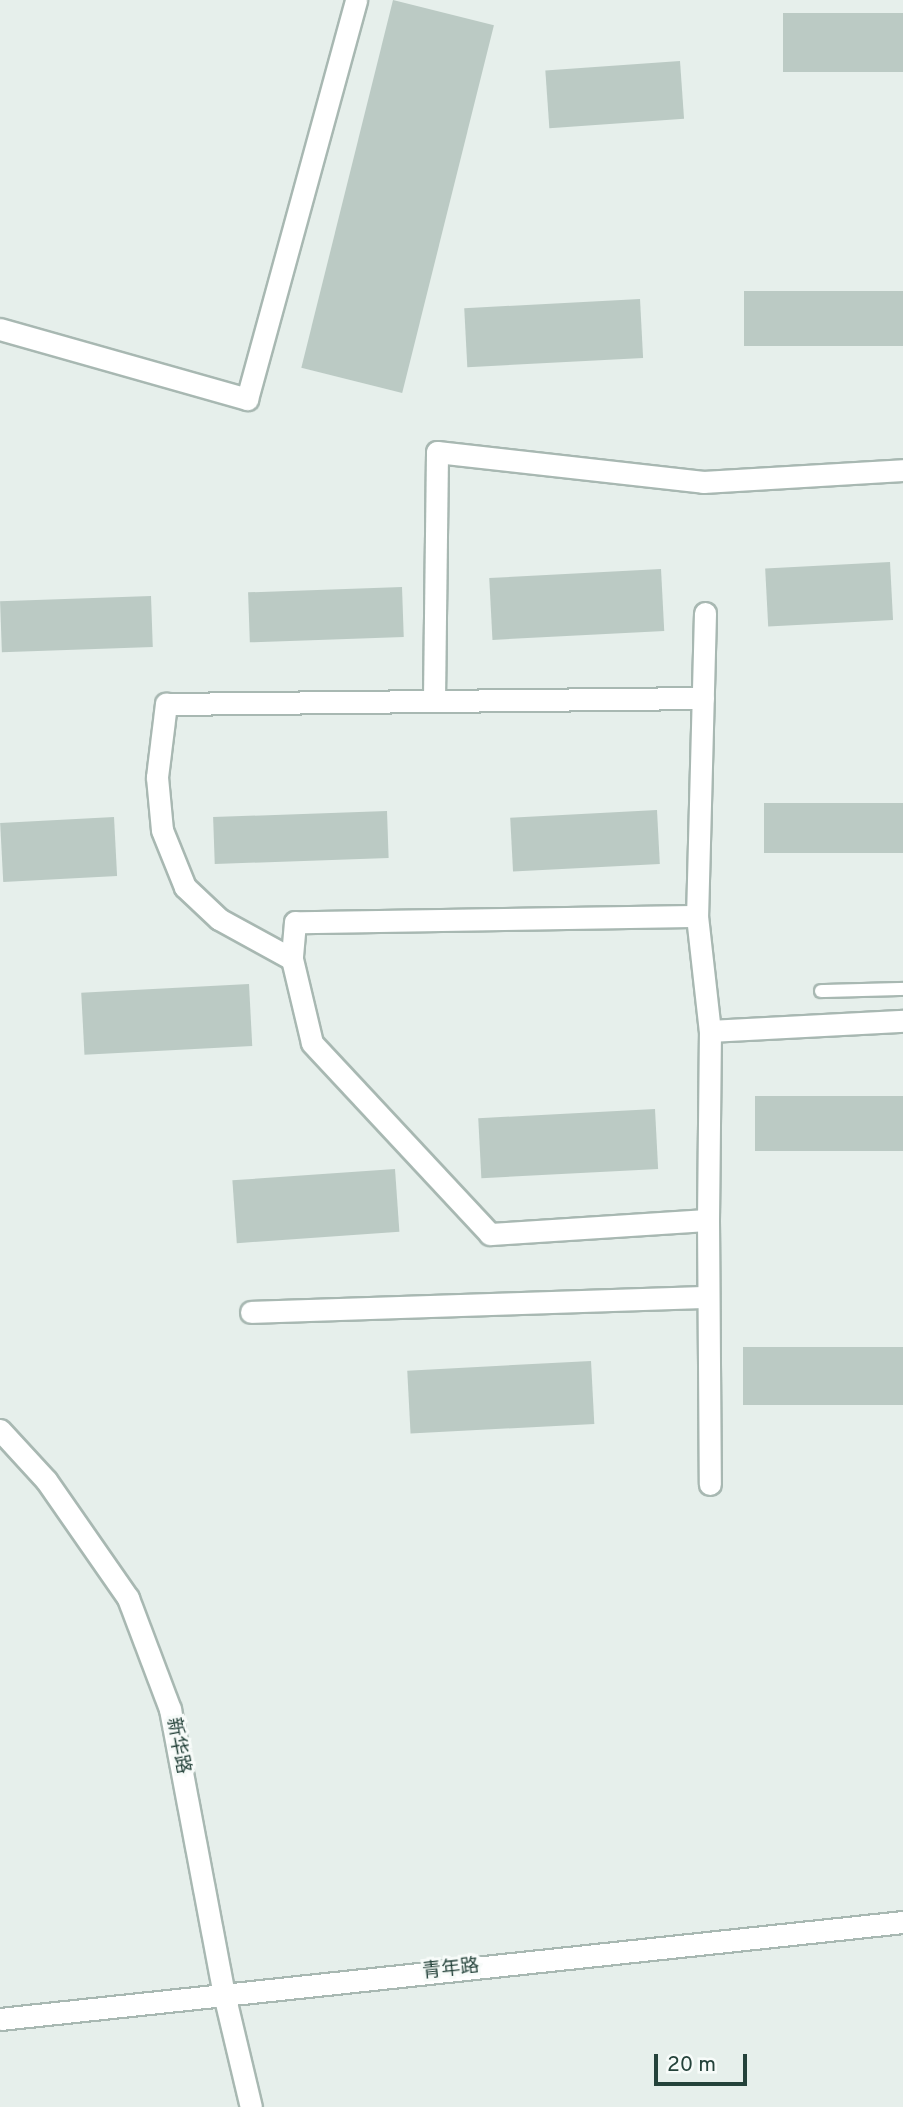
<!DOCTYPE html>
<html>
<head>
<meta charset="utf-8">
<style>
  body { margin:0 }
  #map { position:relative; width:903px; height:2107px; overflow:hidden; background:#e6efeb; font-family:Overpass,"Noto Sans SC",sans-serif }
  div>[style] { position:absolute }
  .building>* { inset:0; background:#bbcac4; transform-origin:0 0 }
  .roads { filter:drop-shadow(2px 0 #a8b8b2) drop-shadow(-2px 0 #a8b8b2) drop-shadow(0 2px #a8b8b2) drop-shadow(0 -2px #a8b8b2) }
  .lane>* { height:12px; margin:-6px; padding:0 6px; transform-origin:6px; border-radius:6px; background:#fff }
  .street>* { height:21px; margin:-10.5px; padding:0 10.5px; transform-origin:10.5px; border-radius:10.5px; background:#fff }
  .secondary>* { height:21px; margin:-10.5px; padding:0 10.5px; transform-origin:10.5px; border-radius:10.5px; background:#fff }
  span { translate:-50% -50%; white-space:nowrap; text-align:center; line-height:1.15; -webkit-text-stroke:6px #f7fbf9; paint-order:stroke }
  .street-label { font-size:19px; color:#24423a }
  .scale { position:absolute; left:654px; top:2054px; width:93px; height:32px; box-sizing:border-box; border:4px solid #24423a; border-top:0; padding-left:9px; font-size:21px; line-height:24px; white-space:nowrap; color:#24423a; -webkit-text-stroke:5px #f7fbf9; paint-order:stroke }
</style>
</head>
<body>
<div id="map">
  <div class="building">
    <div style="left:393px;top:0;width:104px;height:379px;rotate:14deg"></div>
    <div style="left:903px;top:13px;width:59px;height:120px;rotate:90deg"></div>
    <div style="left:680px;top:61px;width:58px;height:135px;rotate:86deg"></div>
    <div style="left:903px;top:291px;width:55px;height:159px;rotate:90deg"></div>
    <div style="left:640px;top:299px;width:59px;height:176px;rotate:87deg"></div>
    <div style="left:890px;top:562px;width:58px;height:125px;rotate:87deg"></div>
    <div style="left:661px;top:569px;width:62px;height:172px;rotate:87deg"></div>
    <div style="left:402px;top:587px;width:50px;height:154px;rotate:88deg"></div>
    <div style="left:151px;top:596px;width:51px;height:151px;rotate:88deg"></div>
    <div style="left:903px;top:803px;width:50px;height:139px;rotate:90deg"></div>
    <div style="left:657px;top:810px;width:54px;height:147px;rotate:87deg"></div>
    <div style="left:387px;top:811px;width:47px;height:174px;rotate:88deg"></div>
    <div style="left:114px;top:817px;width:59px;height:114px;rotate:87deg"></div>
    <div style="left:249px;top:984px;width:62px;height:168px;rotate:87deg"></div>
    <div style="left:903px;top:1096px;width:55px;height:148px;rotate:90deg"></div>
    <div style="left:655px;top:1109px;width:60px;height:177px;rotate:87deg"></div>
    <div style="left:395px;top:1169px;width:63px;height:163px;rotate:86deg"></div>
    <div style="left:903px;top:1347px;width:58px;height:160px;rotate:90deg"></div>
    <div style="left:591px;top:1361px;width:63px;height:184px;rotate:87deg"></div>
  </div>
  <div class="roads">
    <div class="lane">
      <div style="left:821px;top:991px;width:82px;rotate:-1.4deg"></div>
    </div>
    <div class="street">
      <div style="left:0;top:329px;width:257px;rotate:15.8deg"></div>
      <div style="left:247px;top:399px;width:414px;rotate:-74.7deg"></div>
      <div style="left:705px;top:613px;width:303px;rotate:91.5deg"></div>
      <div style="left:697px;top:916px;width:116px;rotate:83.6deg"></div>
      <div style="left:434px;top:699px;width:247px;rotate:-89.3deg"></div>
      <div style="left:437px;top:452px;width:268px;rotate:6.4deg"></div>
      <div style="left:703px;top:482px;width:200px;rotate:-3.4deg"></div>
      <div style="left:697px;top:916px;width:402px;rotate:179.1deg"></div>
      <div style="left:295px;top:922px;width:37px;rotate:95deg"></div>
      <div style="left:292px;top:959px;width:86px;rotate:76.6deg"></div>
      <div style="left:312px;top:1043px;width:261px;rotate:47deg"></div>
      <div style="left:490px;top:1234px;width:218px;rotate:-3.7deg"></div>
      <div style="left:708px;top:1220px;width:189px;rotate:-89.4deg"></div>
      <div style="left:710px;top:1031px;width:193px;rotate:-3deg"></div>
      <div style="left:292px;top:959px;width:83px;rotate:-151.3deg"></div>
      <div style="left:219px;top:919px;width:47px;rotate:-136.7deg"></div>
      <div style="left:185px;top:887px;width:61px;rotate:-112deg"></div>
      <div style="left:162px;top:830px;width:53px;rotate:-95.4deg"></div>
      <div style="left:157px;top:777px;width:74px;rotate:-83deg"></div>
      <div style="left:166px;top:704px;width:537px;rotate:-0.64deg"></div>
      <div style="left:708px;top:1220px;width:264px;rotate:89.6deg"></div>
      <div style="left:251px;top:1312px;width:457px;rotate:-1.9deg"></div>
      <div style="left:224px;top:1994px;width:116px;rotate:76.6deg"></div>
    </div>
    <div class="secondary">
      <div style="left:0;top:1430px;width:68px;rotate:47.4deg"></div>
      <div style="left:46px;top:1480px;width:144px;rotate:55.2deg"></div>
      <div style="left:128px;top:1598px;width:119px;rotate:69.3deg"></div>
      <div style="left:170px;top:1709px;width:290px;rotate:79.3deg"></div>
      <div style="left:0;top:2019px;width:908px;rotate:-6.13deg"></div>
    </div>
  </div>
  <div class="street-label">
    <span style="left:177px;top:1746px;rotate:79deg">新华路</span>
    <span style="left:451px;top:1970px;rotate:-6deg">青年路</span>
  </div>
  <div class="scale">20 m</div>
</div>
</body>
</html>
